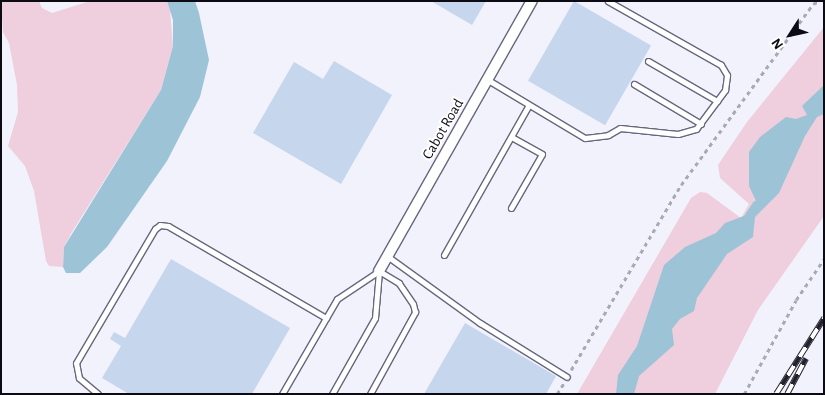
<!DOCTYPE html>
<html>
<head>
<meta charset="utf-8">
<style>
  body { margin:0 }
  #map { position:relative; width:825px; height:395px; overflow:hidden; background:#f2f2fd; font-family:"Alegreya Sans",sans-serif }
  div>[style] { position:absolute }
  .green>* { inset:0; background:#efcedd }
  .water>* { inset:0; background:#9dc4d6 }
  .stream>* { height:4px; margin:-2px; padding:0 2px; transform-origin:2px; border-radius:2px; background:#9dc4d6 }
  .building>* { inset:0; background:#c6d6ed; transform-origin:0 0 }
  .path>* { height:2.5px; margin-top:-1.25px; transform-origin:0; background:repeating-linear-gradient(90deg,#aaaab4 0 4px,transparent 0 8px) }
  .roads { filter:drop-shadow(1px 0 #67667d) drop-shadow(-1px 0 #67667d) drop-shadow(0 1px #67667d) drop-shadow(0 -1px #67667d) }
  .lane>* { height:5px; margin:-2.5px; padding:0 2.5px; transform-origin:2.5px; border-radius:2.5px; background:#fff }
  .street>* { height:10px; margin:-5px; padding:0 5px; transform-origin:5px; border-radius:5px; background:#fff }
  .rail>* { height:5.5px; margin-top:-2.75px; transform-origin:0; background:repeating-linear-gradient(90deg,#fff 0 11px,#24232d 0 22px); box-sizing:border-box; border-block:1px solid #24232d }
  span { translate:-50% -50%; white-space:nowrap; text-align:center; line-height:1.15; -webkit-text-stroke:4px #fff; paint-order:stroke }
  .street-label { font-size:15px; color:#0c0b14 }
  .frame { position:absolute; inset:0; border:2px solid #0c0b14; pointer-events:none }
  .north { position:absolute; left:765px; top:10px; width:50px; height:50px; -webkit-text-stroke:4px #fff; paint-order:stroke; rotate:235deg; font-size:14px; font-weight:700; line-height:20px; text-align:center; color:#0c0b14 }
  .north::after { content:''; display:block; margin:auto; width:18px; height:22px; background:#0c0b14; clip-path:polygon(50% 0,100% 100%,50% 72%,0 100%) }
</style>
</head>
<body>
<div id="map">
  <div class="green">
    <div style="clip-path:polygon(1px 1px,39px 1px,42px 8px,52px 13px,90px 1px,167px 1px,170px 10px,173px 46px,161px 90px,72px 232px,64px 247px,63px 267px,49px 266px,46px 261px,34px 191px,25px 166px,8px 146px,18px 112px,17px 85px,9px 43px,3px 32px)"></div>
    <div style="clip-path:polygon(824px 27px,824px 216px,758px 310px,715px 394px,577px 394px,691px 198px,700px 192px,707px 193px,741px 218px,749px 204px,720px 178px,718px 165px,747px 122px)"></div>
  </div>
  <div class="water">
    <div style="clip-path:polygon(167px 1px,195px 1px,199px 13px,209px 60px,200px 97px,167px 161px,107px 247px,80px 273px,66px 273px,63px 267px,64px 247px,161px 90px,173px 46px,173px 20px)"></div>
    <div style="clip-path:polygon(824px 85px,824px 114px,817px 117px,805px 136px,779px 193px,755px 217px,753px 237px,727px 254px,697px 298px,694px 311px,680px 319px,672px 329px,674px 345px,639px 376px,634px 394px,616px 394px,618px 375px,637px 346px,664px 265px,685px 247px,716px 233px,725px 223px,749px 214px,756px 201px,749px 186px,749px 152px,760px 137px,786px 117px,796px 119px,807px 115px,802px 106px)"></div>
  </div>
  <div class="stream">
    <div style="left:745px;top:218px;width:18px;rotate:-56deg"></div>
  </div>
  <div class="building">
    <div style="clip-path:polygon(431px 1px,486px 1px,472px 25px)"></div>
    <div style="left:574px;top:1px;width:89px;height:92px;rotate:30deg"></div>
    <div style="clip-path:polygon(334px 61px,392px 95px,341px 184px,253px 133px,294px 62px,323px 79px)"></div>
    <div style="clip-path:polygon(171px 259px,290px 328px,252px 394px,129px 394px,102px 378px,121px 346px,110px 339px,114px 332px,125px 338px)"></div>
    <div style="clip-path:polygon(465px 323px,556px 376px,546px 394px,424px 394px)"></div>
  </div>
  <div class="path">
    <div style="left:571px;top:370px;width:215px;rotate:-59.3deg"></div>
    <div style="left:681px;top:185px;width:224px;rotate:-53.9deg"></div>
    <div style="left:813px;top:4px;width:8px;rotate:-23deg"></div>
    <div style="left:557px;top:394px;width:13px;rotate:-58deg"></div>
    <div style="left:744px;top:394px;width:107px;rotate:-61deg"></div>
    <div style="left:796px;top:300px;width:50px;rotate:-55.7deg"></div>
  </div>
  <div class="roads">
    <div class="lane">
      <div style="left:648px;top:61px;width:80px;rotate:30.1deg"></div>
      <div style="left:488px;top:80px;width:113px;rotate:30.9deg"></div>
      <div style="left:585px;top:138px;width:23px;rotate:-7deg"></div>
      <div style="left:608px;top:135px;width:14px;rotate:-30deg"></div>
      <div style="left:620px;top:128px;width:58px;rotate:5.9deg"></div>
      <div style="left:678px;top:134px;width:19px;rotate:-16deg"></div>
      <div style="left:696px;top:129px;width:49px;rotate:-53.4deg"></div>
      <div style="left:725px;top:90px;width:15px;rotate:-82deg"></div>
      <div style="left:727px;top:75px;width:12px;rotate:-121deg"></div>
      <div style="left:721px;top:65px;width:130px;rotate:-150.5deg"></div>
      <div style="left:634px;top:84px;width:78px;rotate:30.8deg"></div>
      <div style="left:511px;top:208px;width:62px;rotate:-60.1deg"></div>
      <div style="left:542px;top:154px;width:35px;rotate:-151deg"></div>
      <div style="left:444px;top:255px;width:172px;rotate:-60.5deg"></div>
      <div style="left:387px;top:256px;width:115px;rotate:35.8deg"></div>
      <div style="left:480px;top:323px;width:102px;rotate:31.8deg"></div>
      <div style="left:98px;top:394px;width:25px;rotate:-140deg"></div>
      <div style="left:79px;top:378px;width:15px;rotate:-101deg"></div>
      <div style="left:76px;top:363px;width:156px;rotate:-59.5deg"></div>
      <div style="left:155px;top:229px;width:6px;rotate:-39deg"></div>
      <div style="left:160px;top:225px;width:8px;rotate:7deg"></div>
      <div style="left:168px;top:226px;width:183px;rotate:30.2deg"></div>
      <div style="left:282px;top:394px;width:110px;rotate:-59.9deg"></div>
      <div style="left:337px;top:299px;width:50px;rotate:-33.7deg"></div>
      <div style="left:332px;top:394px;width:87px;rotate:-60.5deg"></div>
      <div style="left:375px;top:318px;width:47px;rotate:-85.1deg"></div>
      <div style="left:370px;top:394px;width:94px;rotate:-61.2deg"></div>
      <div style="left:415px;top:312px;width:8px;rotate:-104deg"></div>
      <div style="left:413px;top:304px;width:25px;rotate:-124deg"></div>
      <div style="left:399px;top:283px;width:23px;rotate:-149deg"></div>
    </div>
    <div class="street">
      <div style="left:379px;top:271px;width:310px;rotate:-60.5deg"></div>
    </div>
  </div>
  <div class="rail">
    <div style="left:776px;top:394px;width:90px;rotate:-57.7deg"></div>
    <div style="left:787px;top:394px;width:40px;rotate:-62deg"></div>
  </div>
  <div class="street-label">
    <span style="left:443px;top:129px;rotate:-60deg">Cabot Road</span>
  </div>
  <div class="frame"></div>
  <div class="north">N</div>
</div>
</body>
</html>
